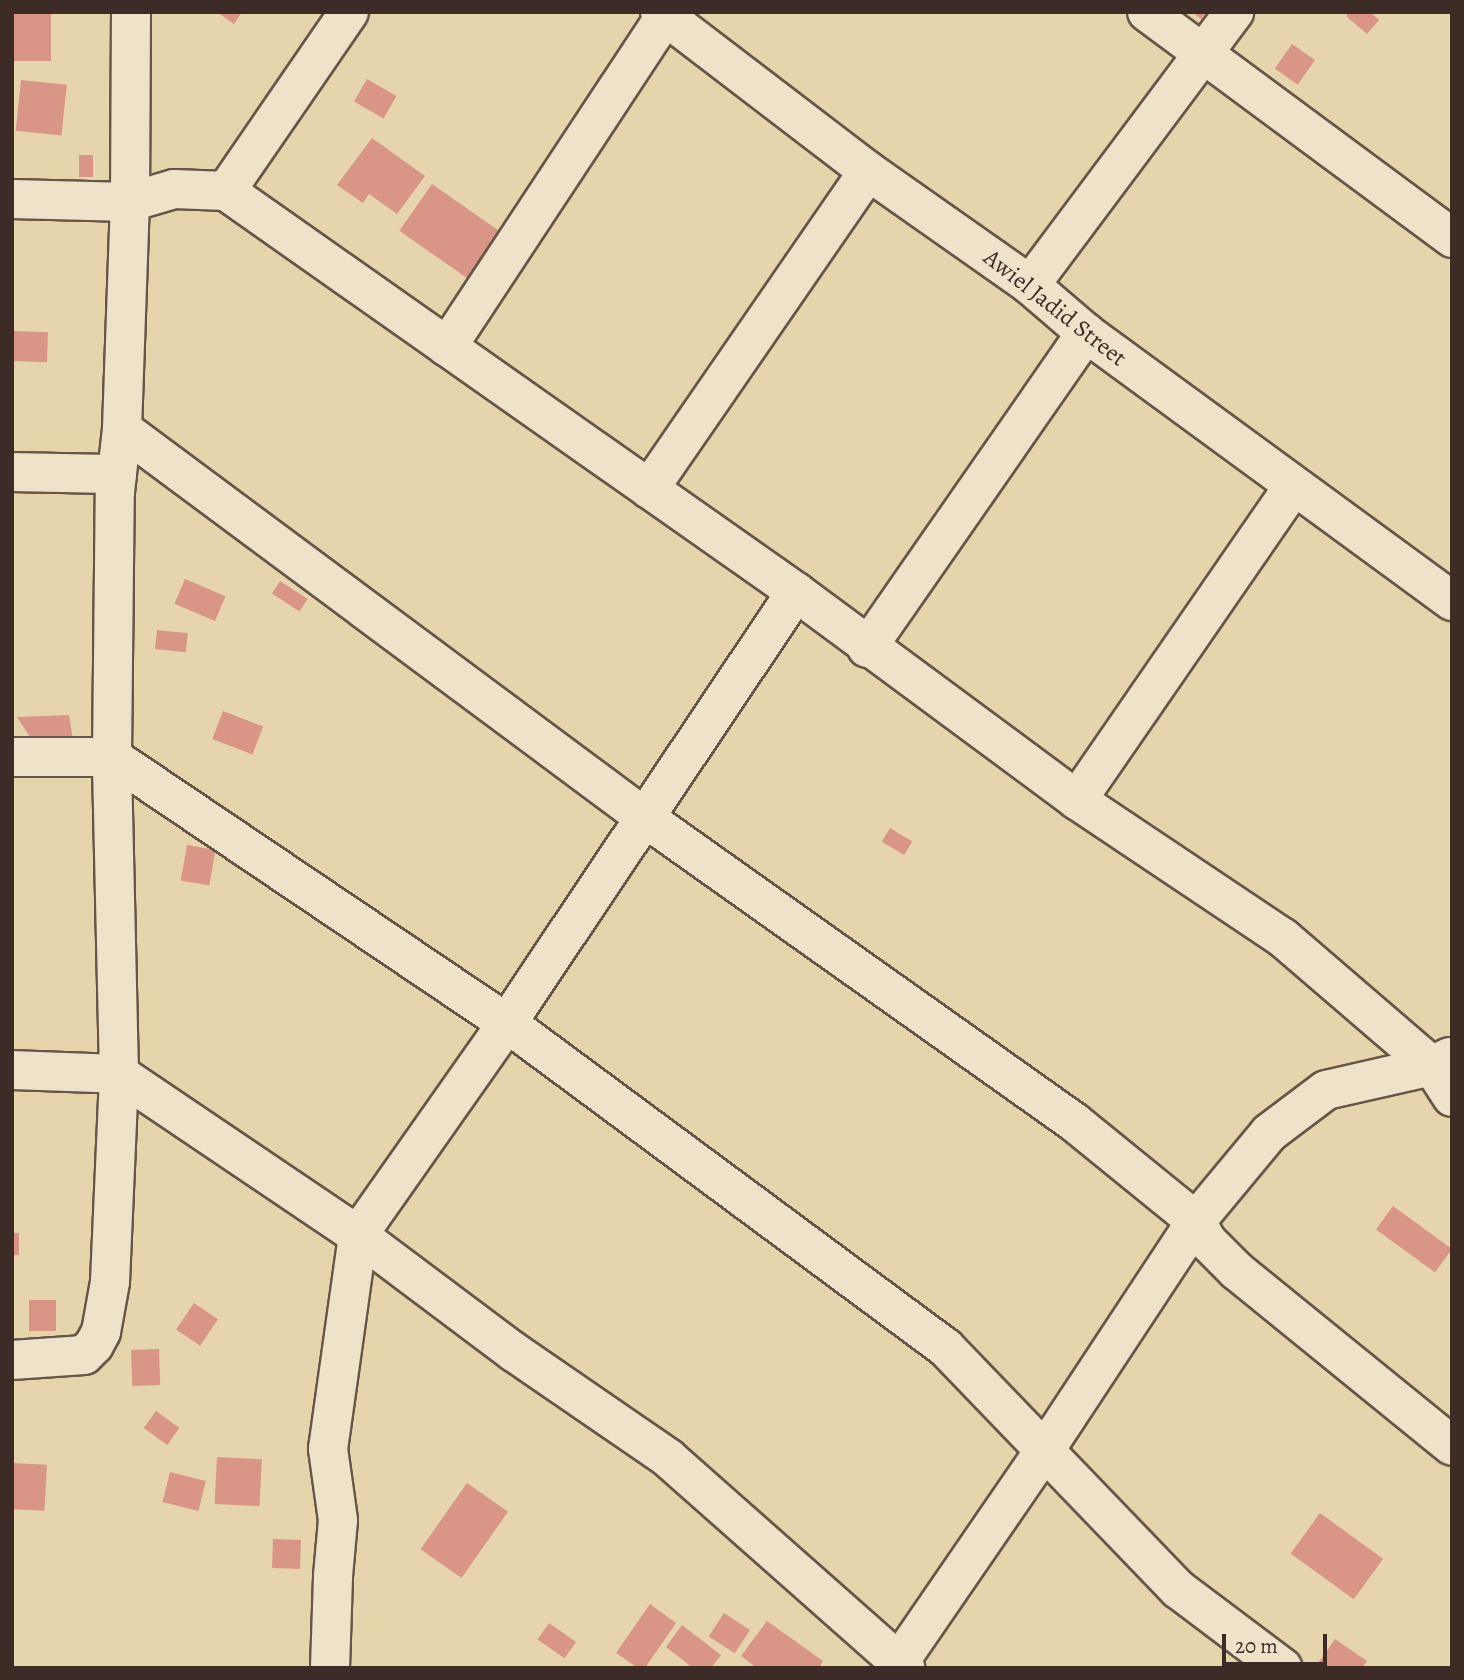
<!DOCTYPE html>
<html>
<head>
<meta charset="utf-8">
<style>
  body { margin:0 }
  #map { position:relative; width:1464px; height:1680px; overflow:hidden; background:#e5d4ac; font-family:Alegreya,serif }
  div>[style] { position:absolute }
  .building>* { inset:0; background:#d99687; transform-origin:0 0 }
  .roads { filter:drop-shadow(2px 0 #675647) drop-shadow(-2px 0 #675647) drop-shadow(0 2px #675647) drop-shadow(0 -2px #675647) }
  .minor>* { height:38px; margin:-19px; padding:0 19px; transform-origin:19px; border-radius:19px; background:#eee3c9 }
  .tertiary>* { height:38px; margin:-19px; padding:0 19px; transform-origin:19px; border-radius:19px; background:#eee3c9 }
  span { translate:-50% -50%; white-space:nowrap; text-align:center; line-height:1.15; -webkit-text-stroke:7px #eee3c9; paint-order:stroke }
  .street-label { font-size:24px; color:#3d2c25 }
  .frame { position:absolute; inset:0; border:14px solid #3d2c25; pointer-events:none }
  .scale { position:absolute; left:1222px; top:1634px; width:105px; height:32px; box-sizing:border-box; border:4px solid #3d2c25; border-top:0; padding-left:9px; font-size:21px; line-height:24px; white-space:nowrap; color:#3d2c25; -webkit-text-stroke:5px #eee3c9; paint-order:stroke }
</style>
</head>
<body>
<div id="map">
  <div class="building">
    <div style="left:12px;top:12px;width:39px;height:49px"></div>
    <div style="clip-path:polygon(217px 12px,242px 12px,234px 24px)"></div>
    <div style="clip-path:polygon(1192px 12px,1206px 12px,1201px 19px)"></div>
    <div style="clip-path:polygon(1350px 12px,1370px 12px,1379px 20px,1367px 34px,1346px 16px)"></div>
    <div style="left:1292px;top:44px;width:28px;height:30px;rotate:35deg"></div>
    <div style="left:367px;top:79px;width:34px;height:26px;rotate:30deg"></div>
    <div style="left:21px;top:80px;width:46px;height:51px;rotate:6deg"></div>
    <div style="clip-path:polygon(372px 138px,425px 176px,397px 214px,369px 194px,363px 203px,337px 185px)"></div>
    <div style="left:79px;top:155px;width:14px;height:22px"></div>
    <div style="left:432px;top:184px;width:97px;height:57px;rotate:35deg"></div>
    <div style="left:13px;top:331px;width:35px;height:30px;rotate:2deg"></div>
    <div style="left:185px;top:579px;width:44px;height:27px;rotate:23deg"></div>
    <div style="left:280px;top:581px;width:33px;height:15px;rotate:33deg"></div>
    <div style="left:157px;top:630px;width:31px;height:19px;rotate:6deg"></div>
    <div style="left:223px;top:711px;width:43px;height:30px;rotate:21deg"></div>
    <div style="clip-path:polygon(69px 715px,74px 746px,36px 746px,17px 717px)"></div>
    <div style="left:890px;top:828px;width:26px;height:16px;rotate:31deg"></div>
    <div style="left:187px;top:845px;width:29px;height:36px;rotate:10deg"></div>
    <div style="left:1393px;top:1206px;width:73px;height:29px;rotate:36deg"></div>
    <div style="left:12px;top:1233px;width:7px;height:22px"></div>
    <div style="left:29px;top:1300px;width:27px;height:31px"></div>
    <div style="left:194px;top:1303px;width:29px;height:32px;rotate:34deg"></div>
    <div style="left:159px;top:1349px;width:36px;height:28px;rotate:88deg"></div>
    <div style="left:156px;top:1411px;width:29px;height:21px;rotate:36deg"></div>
    <div style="left:217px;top:1457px;width:45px;height:47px;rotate:3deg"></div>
    <div style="left:12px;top:1463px;width:35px;height:46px;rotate:3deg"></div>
    <div style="left:170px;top:1472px;width:37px;height:31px;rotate:14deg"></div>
    <div style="left:467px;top:1483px;width:50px;height:81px;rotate:35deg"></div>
    <div style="left:1320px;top:1513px;width:78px;height:50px;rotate:36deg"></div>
    <div style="left:273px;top:1539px;width:28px;height:29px;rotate:2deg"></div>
    <div style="clip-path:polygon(650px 1604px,676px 1623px,645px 1668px,638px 1668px,616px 1653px)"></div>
    <div style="left:724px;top:1613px;width:31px;height:28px;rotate:33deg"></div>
    <div style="clip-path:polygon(767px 1621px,823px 1661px,819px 1668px,757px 1668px,741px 1656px)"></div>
    <div style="left:549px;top:1623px;width:33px;height:20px;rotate:35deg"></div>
    <div style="clip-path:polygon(682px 1625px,721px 1655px,711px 1668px,693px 1668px,666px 1647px)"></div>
    <div style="clip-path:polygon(1335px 1639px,1367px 1661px,1362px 1668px,1316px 1666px)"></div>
  </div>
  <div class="roads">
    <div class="minor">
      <div style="left:1147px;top:12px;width:380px;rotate:36.5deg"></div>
      <div style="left:226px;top:191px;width:217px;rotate:-55.5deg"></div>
      <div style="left:12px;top:199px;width:118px;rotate:1.5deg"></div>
      <div style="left:130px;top:202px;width:46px;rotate:-16.5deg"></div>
      <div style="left:174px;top:189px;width:52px;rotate:2.2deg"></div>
      <div style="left:226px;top:191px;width:697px;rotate:35.13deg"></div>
      <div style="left:796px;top:592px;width:350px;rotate:36.5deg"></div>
      <div style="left:1077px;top:800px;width:247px;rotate:33.8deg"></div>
      <div style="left:1282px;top:937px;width:198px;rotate:40.7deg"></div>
      <div style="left:1432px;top:1066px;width:37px;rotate:57deg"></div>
      <div style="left:1030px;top:285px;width:341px;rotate:-53.2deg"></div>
      <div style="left:447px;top:347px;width:396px;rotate:-56.6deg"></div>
      <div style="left:122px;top:429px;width:650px;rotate:36.62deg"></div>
      <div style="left:644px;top:817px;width:527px;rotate:35.35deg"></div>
      <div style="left:1074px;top:1122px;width:157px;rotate:39.1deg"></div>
      <div style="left:1196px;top:1221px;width:23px;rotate:61deg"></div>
      <div style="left:1207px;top:1241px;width:42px;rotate:45deg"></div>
      <div style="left:1237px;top:1271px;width:277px;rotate:39.1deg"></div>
      <div style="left:12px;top:472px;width:105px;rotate:1.1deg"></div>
      <div style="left:649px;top:489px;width:386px;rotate:-55.4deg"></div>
      <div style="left:867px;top:648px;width:384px;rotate:-55.2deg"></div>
      <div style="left:12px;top:757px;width:100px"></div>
      <div style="left:112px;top:757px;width:476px;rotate:34deg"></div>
      <div style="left:507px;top:1023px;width:546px;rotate:36.51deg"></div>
      <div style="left:946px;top:1348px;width:335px;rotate:46.1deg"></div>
      <div style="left:1178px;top:1589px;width:131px;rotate:37deg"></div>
      <div style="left:1077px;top:800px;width:380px;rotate:-55.4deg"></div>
      <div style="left:12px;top:1070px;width:107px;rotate:2.1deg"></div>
      <div style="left:119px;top:1074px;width:288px;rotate:34deg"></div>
      <div style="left:358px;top:1235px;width:195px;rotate:36.9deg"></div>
      <div style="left:514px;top:1352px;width:187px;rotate:34.5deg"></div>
      <div style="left:668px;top:1458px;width:317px;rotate:41.5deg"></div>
      <div style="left:12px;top:1360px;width:72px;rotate:-4deg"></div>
      <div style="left:84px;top:1355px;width:14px;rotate:-45deg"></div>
      <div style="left:94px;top:1345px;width:15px;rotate:-62deg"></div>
      <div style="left:101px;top:1332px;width:51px;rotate:-79.8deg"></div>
      <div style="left:110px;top:1282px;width:208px;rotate:-87.5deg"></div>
      <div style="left:119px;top:1074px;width:317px;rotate:-91.3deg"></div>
      <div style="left:112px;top:757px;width:265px;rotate:-89.4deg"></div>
      <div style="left:115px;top:492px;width:63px;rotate:-83.7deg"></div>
      <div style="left:122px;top:429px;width:227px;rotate:-88deg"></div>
      <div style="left:130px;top:202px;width:190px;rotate:-89.7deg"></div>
      <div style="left:330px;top:1668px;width:92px;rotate:-88.1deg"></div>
      <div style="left:333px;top:1576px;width:56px;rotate:-84.9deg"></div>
      <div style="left:338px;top:1520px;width:72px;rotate:-98deg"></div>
      <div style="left:328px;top:1449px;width:216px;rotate:-82deg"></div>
      <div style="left:358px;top:1235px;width:259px;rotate:-54.9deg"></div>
      <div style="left:507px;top:1023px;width:519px;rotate:-56.16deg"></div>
      <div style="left:895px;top:1668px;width:265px;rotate:-55.5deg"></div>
      <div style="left:1045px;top:1450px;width:274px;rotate:-56.6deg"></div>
      <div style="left:1196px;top:1221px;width:114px;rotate:-50.3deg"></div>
      <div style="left:1269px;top:1133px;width:71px;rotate:-37deg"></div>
      <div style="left:1326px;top:1090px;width:109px;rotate:-12.8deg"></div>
      <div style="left:1432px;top:1066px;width:20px;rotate:-27deg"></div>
    </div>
    <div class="tertiary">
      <div style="left:660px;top:12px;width:262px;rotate:37.4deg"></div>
      <div style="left:868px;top:171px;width:198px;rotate:35.1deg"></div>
      <div style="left:1030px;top:285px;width:74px;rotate:40.6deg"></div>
      <div style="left:1086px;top:333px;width:454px;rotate:36.2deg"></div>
    </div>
  </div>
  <div class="street-label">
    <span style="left:1055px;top:308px;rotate:38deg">Awiel Jadid Street</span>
  </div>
  <div class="frame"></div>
  <div class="scale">20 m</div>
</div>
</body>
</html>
